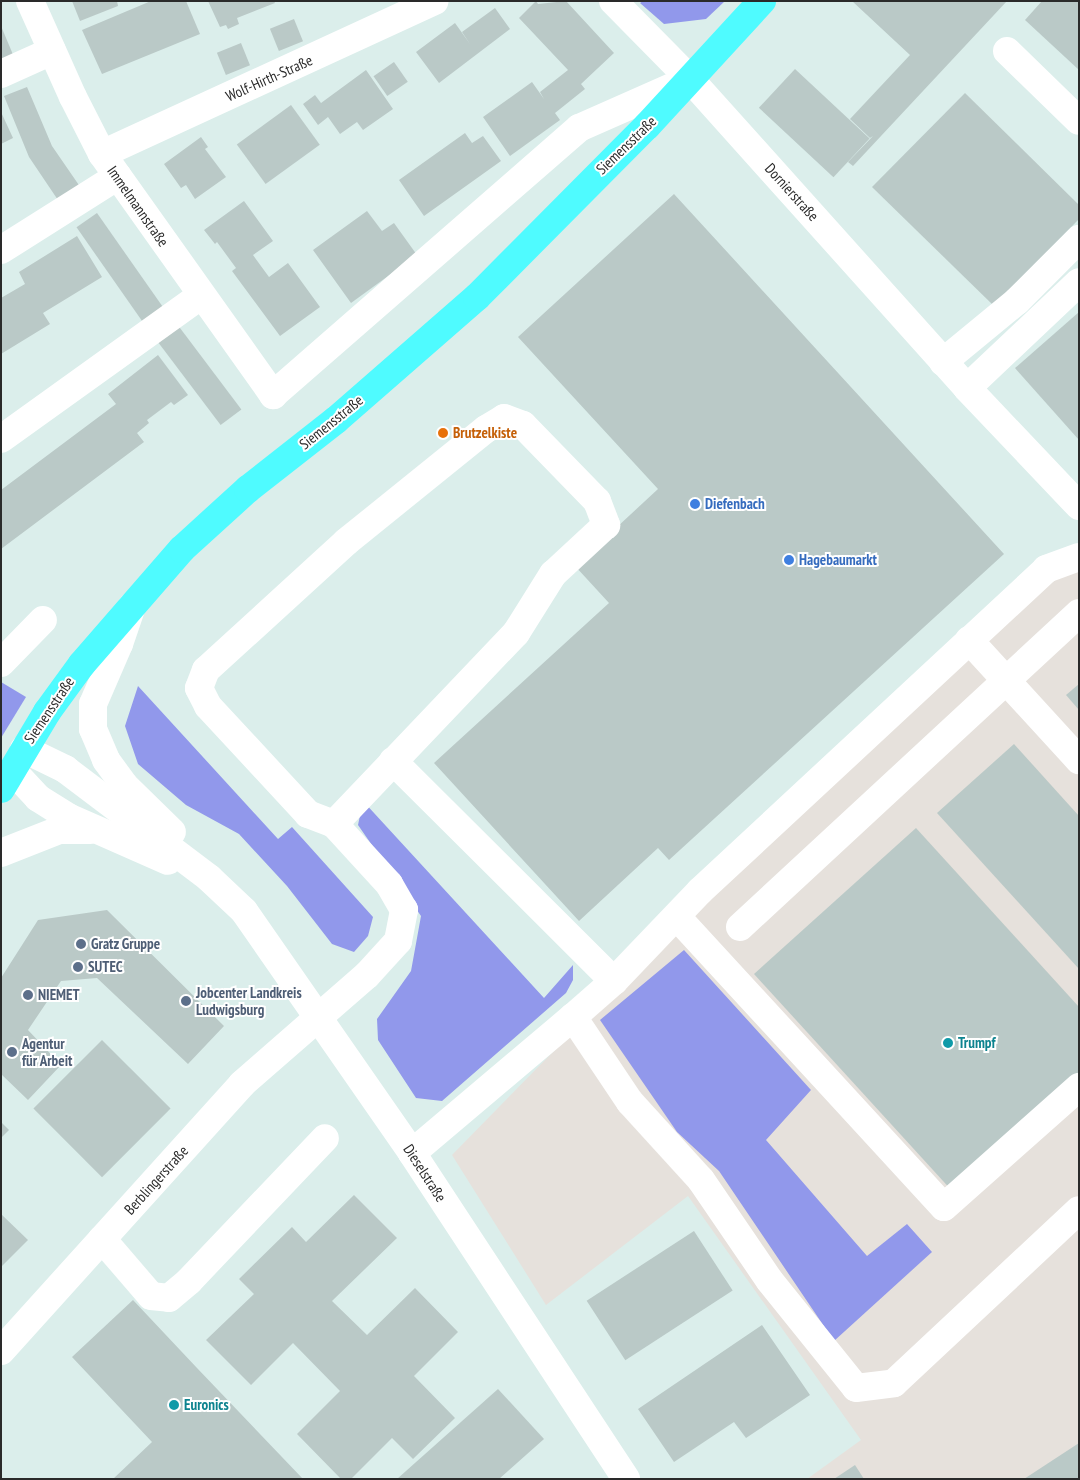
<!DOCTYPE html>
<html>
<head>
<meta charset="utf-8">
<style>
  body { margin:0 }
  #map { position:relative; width:1080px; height:1480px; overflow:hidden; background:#dbeeeb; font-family:"PT Sans Narrow",sans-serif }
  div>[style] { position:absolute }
  .industrial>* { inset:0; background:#e6e1dc }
  .green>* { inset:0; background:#9198eb }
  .building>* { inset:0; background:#bac9c7; transform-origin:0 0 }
  .minor>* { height:28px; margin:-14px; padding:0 14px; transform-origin:14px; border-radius:14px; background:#fff }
  .major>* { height:28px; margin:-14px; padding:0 14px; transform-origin:14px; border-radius:14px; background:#4ffbff }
  .dots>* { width:14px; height:14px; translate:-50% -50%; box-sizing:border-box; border:2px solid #fff; border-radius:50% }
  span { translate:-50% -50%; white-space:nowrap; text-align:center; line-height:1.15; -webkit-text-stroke:4px #fff; paint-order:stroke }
  .street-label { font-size:15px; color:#2a2a2a }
  .food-label { font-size:15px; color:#c56008; font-weight:700 }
  .left { translate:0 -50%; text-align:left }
  .shop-label { font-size:15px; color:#366cbe; font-weight:700 }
  .service-label { font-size:15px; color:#4e5e75; font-weight:700 }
  .culture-label { font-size:15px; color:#0d838f; font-weight:700 }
  .frame { position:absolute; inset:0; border:2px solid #2a2a2a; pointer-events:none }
</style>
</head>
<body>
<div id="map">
  <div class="industrial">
    <div style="clip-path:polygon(1079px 547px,1079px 1479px,807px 1479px,861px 1440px,688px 1196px,546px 1305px,452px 1155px,597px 1007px)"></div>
  </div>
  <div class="green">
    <div style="clip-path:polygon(643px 1px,725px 1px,706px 19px,664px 24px,640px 3px)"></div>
    <div style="clip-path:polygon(1px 682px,26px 697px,1px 738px)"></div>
    <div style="clip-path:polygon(138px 686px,278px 839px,292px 827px,373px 917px,368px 936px,354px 952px,332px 944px,287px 886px,239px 834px,186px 805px,138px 764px,125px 726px)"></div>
    <div style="clip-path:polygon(363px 801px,544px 998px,573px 965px,573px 980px,566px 993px,442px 1101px,416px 1098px,378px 1040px,377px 1019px,411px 971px,421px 916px,358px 825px)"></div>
    <div style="clip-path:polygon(684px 950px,811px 1090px,766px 1140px,867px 1256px,907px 1224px,932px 1252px,834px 1341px,719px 1171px,677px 1132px,600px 1020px)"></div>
  </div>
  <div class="building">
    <div style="clip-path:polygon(72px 1px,117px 1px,118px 6px,80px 21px)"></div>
    <div style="clip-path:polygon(151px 1px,186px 1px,200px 34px,102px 74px,82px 30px)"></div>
    <div style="clip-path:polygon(208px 1px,274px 1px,275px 3px,237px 18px,239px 24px,228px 29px,226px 25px,220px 27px)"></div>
    <div style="clip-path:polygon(536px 1px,538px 4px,566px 1px,614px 53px,581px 84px,585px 89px,555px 113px,560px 120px,510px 156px,483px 117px,532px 82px,544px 99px,540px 92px,568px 70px,519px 18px)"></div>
    <div style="clip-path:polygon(852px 1px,1007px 1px,853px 166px,848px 162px,873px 136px,870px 138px,850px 119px,910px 55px)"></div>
    <div style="clip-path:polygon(1042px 1px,1079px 1px,1079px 70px,1025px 20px)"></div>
    <div style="clip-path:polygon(495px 8px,510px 29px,439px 83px,416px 52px,455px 23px,470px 44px,462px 32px)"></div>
    <div style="left:294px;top:19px;width:24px;height:26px;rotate:68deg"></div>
    <div style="clip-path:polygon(1px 26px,14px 57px,1px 63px)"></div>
    <div style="left:241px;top:43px;width:24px;height:26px;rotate:68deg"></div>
    <div style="left:394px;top:62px;width:24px;height:25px;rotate:55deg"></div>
    <div style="left:795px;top:69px;width:102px;height:53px;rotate:43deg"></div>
    <div style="clip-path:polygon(366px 70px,393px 109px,363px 130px,357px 122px,340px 134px,328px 117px,318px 125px,303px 104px,315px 95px,321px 103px)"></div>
    <div style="clip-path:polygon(27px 87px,52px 146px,83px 191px,62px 206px,29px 157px,4px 96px)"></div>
    <div style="clip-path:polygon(965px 93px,1079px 205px,1079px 219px,994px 306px,872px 187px)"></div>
    <div style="left:291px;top:105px;width:49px;height:67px;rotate:54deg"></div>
    <div style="clip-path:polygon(1px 112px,13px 138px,1px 144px)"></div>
    <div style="clip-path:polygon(465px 133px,472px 143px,483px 136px,501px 161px,424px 216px,399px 180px)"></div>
    <div style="clip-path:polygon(201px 137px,208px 147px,205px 149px,226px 177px,195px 199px,186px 185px,181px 188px,164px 164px)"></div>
    <div style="clip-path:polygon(674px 194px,1004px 554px,669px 860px,658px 848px,579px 921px,434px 763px,609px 603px,575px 566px,658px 489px,518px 337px)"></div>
    <div style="clip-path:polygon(244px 201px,273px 241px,253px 255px,269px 277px,288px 263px,320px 307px,280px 336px,232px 271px,236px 268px,217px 242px,215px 244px,204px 230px)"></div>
    <div style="clip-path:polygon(367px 211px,382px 231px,394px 223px,417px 255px,351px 303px,313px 250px)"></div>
    <div style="left:97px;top:213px;width:121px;height:25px;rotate:55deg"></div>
    <div style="clip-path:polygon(77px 236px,102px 277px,43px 313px,50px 324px,1px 354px,1px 298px,25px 284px,19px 272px)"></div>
    <div style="clip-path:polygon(1079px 312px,1079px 440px,1015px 368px)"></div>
    <div style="left:177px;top:324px;width:107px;height:26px;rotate:53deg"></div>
    <div style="clip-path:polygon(158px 355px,188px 395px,174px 405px,171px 402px,147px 420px,149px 423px,137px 433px,144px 442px,1px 549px,1px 490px,116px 404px,108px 394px)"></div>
    <div style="clip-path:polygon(1079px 684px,1079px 710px,1066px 695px)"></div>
    <div style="clip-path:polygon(1014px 744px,1079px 816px,1079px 969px,937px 813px)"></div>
    <div style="clip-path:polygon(916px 828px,1079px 1007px,1079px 1080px,954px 1193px,754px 974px)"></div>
    <div style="clip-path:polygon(107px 910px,224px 1026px,188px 1064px,97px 978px,61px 981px,28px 1030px,61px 1065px,28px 1100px,1px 1074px,1px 978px,38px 920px)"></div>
    <div style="left:102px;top:1040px;width:97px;height:97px;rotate:45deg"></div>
    <div style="clip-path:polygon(1px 1122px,9px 1130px,1px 1138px)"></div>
    <div style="clip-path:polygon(354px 1195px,397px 1238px,332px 1301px,367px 1335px,415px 1288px,458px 1332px,414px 1376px,455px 1418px,413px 1459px,392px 1438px,351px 1479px,341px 1479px,297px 1434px,340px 1391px,293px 1343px,251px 1385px,206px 1340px,254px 1294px,239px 1279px,292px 1227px,306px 1242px)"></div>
    <div style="clip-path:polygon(1px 1214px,28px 1240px,1px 1267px)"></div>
    <div style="left:694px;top:1231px;width:71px;height:128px;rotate:57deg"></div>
    <div style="clip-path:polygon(133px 1300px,197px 1368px,303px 1479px,113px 1479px,152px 1442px,72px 1357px)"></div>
    <div style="clip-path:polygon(762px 1325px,810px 1395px,746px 1438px,734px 1422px,674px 1462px,638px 1409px)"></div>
    <div style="clip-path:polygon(498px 1389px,544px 1439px,499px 1479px,397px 1479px)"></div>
    <div style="clip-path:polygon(1079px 1443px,1079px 1479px,1024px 1479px)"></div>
    <div style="clip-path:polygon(855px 1465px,864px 1479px,834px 1479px)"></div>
  </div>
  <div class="minor">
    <div style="left:30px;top:1px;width:105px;rotate:65.9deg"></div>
    <div style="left:73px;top:97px;width:64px;rotate:63deg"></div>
    <div style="left:102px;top:154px;width:296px;rotate:54.6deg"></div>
    <div style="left:273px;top:395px;width:406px;rotate:-41.1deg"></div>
    <div style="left:579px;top:128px;width:121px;rotate:-23.8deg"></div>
    <div style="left:613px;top:1px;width:110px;rotate:45.4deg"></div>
    <div style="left:690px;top:79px;width:415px;rotate:48.1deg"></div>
    <div style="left:967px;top:388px;width:163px;rotate:46.5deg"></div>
    <div style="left:1007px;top:51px;width:100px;rotate:44.2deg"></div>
    <div style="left:1px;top:74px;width:56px;rotate:-24.3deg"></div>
    <div style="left:102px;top:154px;width:366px;rotate:-24.7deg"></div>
    <div style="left:1px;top:250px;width:138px;rotate:-32.3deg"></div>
    <div style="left:943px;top:362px;width:96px;rotate:-39.5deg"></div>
    <div style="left:1017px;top:301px;width:88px;rotate:-45deg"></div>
    <div style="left:967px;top:388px;width:154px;rotate:-43.4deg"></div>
    <div style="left:1px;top:439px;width:245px;rotate:-35.7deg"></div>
    <div style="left:132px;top:606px;width:40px;rotate:108.9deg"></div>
    <div style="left:119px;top:644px;width:65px;rotate:113.4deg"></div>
    <div style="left:93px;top:704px;width:25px;rotate:90deg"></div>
    <div style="left:93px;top:729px;width:34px;rotate:67deg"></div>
    <div style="left:106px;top:760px;width:31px;rotate:54deg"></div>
    <div style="left:124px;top:785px;width:67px;rotate:44.4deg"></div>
    <div style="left:969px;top:640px;width:163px;rotate:47.5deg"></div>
    <div style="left:1px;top:663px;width:60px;rotate:-45.7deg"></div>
    <div style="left:24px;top:749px;width:46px;rotate:26deg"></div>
    <div style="left:65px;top:769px;width:181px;rotate:37.1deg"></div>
    <div style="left:209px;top:878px;width:48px;rotate:43.3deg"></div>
    <div style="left:244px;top:911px;width:295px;rotate:55.2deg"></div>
    <div style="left:412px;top:1153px;width:390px;rotate:56.7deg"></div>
    <div style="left:393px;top:761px;width:312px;rotate:44.9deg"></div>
    <div style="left:12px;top:770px;width:38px;rotate:47deg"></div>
    <div style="left:38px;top:798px;width:36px;rotate:32deg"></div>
    <div style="left:68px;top:817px;width:109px;rotate:23.7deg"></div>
    <div style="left:1px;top:853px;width:62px;rotate:-21.6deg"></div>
    <div style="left:59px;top:830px;width:31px"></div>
    <div style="left:677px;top:917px;width:394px;rotate:47.4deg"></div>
    <div style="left:944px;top:1207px;width:181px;rotate:-41.6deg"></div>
    <div style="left:740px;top:927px;width:462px;rotate:-42.8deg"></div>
    <div style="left:573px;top:1017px;width:55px;rotate:-41.3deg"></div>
    <div style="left:614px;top:981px;width:124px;rotate:-46.3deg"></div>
    <div style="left:700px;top:891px;width:473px;rotate:-42.9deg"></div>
    <div style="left:1046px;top:569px;width:35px;rotate:-20deg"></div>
    <div style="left:412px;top:1153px;width:211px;rotate:-40.2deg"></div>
    <div style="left:573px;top:1017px;width:102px;rotate:56.2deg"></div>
    <div style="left:630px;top:1102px;width:105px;rotate:47.7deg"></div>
    <div style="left:701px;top:1180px;width:122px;rotate:55.7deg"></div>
    <div style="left:770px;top:1281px;width:137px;rotate:51.2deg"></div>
    <div style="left:856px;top:1388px;width:38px;rotate:-7deg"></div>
    <div style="left:894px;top:1383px;width:253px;rotate:-43.1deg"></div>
    <div style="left:102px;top:1239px;width:75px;rotate:49.3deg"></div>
    <div style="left:151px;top:1296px;width:18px;rotate:6deg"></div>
    <div style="left:169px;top:1298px;width:26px;rotate:-40deg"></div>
    <div style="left:189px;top:1281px;width:197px;rotate:-46.4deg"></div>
    <div style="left:1px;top:1351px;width:360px;rotate:-47.9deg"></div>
    <div style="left:242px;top:1084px;width:166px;rotate:-41.1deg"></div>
    <div style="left:367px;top:975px;width:46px;rotate:-47.6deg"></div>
    <div style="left:398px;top:941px;width:32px;rotate:-79deg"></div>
    <div style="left:404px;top:910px;width:30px;rotate:-120deg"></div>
    <div style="left:389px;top:884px;width:81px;rotate:-132.5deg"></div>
    <div style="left:334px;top:824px;width:28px;rotate:-159deg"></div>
    <div style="left:308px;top:814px;width:147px;rotate:-132.8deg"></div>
    <div style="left:208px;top:706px;width:20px;rotate:-117deg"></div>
    <div style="left:199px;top:688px;width:19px;rotate:-69deg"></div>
    <div style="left:206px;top:670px;width:190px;rotate:-42.4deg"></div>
    <div style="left:346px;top:542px;width:180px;rotate:-38.9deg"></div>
    <div style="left:486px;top:429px;width:21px;rotate:-31deg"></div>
    <div style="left:504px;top:418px;width:20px;rotate:20deg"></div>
    <div style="left:523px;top:425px;width:106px;rotate:45.8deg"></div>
    <div style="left:597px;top:501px;width:26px;rotate:69deg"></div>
    <div style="left:606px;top:525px;width:72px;rotate:137.2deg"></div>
    <div style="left:553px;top:574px;width:70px;rotate:122.1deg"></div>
    <div style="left:516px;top:633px;width:264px;rotate:133.6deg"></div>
  </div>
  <div class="major">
    <div style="left:1px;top:789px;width:90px;rotate:-59.1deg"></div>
    <div style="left:47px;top:712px;width:59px;rotate:-53.9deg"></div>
    <div style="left:82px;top:664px;width:152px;rotate:-49deg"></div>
    <div style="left:182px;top:549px;width:89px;rotate:-42.3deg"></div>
    <div style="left:248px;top:489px;width:112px;rotate:-38.1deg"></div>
    <div style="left:336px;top:420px;width:187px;rotate:-41.1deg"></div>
    <div style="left:477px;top:297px;width:241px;rotate:-45.2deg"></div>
    <div style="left:647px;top:126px;width:170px;rotate:-47.4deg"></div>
  </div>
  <div class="dots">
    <div style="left:443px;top:433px;background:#e8710a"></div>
    <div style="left:695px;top:504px;background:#3f7fe0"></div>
    <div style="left:789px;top:560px;background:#3f7fe0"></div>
    <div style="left:81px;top:944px;background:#5c6f8a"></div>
    <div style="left:78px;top:967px;background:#5c6f8a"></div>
    <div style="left:28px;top:995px;background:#5c6f8a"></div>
    <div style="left:186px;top:1001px;background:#5c6f8a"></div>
    <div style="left:948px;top:1043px;background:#0f9aa8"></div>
    <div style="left:12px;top:1052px;background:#5c6f8a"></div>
    <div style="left:174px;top:1405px;background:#0f9aa8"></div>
  </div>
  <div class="street-label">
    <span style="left:269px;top:78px;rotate:-24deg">Wolf-Hirth-Straße</span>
    <span style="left:626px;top:145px;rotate:-44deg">Siemensstraße</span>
    <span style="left:792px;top:192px;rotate:48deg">Dornierstraße</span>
    <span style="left:138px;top:206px;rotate:55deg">Immelmannstraße</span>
    <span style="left:331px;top:422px;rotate:-39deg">Siemensstraße</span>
    <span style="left:49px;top:710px;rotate:-56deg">Siemensstraße</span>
    <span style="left:425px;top:1173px;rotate:57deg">Dieselstraße</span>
    <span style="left:156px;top:1180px;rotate:-48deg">Berblingerstraße</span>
  </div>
  <div class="food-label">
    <span class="left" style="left:453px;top:433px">Brutzelkiste</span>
  </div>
  <div class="shop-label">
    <span class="left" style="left:705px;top:504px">Diefenbach</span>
    <span class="left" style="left:799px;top:560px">Hagebaumarkt</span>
  </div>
  <div class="service-label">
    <span class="left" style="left:91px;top:944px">Gratz Gruppe</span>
    <span class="left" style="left:88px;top:967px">SUTEC</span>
    <span class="left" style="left:196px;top:1001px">Jobcenter Landkreis<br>Ludwigsburg</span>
    <span class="left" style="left:38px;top:995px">NIEMET</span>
    <span class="left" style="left:22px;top:1052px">Agentur<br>für Arbeit</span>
  </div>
  <div class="culture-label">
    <span class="left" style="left:958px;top:1043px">Trumpf</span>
    <span class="left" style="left:184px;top:1405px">Euronics</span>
  </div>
  <div class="frame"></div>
</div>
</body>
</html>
